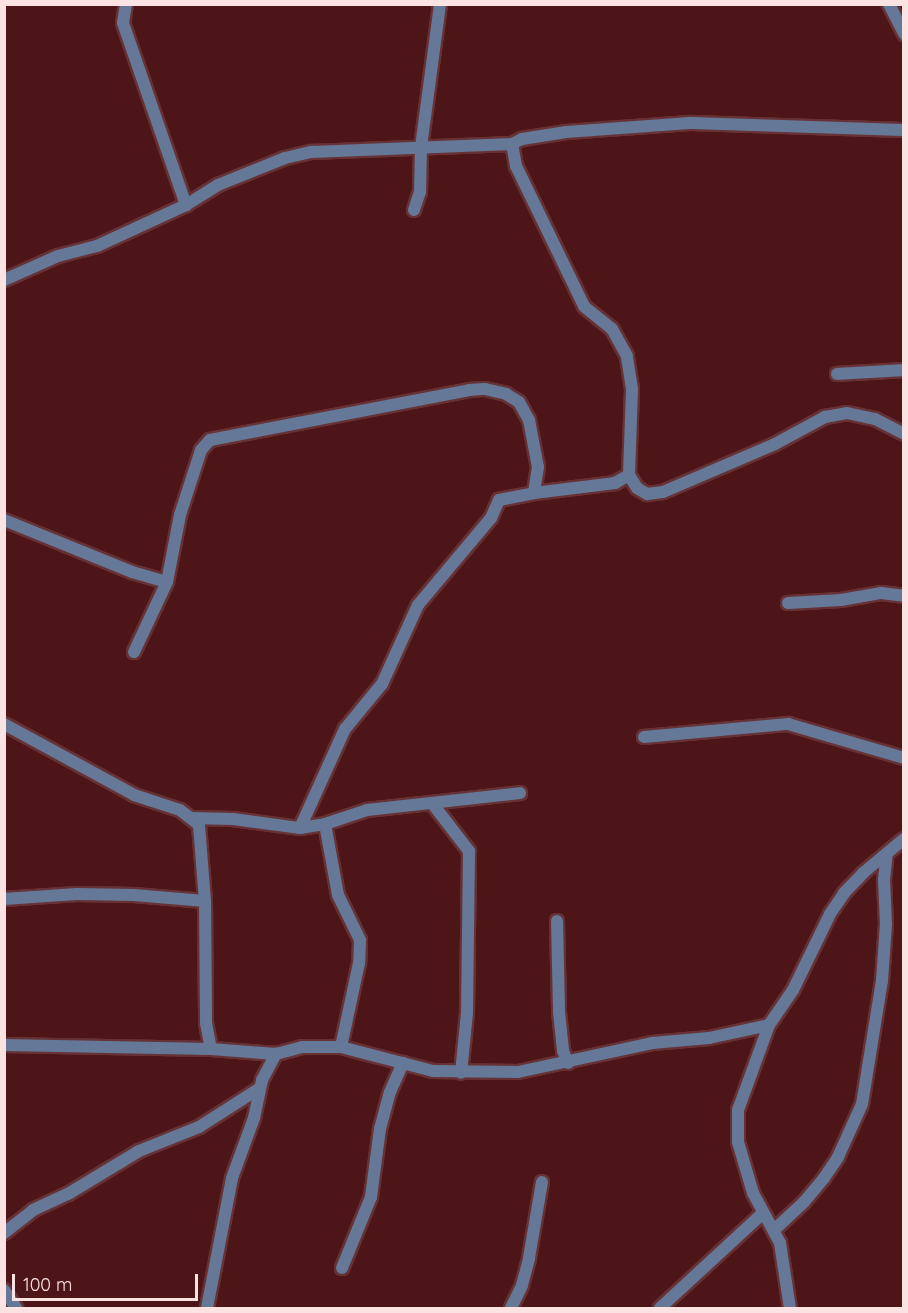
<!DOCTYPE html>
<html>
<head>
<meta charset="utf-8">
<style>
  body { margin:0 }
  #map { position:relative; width:908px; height:1313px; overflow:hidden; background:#4e1519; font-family:Quicksand,sans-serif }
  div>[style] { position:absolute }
  .roads { filter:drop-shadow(2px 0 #663235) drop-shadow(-2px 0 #663235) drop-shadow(0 2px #663235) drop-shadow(0 -2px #663235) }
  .street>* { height:12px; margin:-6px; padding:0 6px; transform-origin:6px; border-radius:6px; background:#657897 }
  span { translate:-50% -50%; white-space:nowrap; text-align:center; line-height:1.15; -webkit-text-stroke:4.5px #4e1519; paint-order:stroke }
  .frame { position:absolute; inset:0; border:6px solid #fae3e2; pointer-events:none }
  .scale { position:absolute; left:12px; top:1274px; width:186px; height:27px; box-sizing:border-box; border:3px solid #fae3e2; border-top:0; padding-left:8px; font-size:18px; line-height:21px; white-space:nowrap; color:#fae3e2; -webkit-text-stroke:4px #4e1519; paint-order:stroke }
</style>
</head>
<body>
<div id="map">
  <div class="roads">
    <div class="street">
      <div style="left:126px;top:4px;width:19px;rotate:99deg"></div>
      <div style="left:123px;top:23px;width:193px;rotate:70.9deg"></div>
      <div style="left:889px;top:4px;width:34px;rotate:63deg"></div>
      <div style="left:414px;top:210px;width:19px;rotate:-72deg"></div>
      <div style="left:420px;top:192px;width:45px;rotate:-88.7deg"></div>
      <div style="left:421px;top:147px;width:144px;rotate:-82.4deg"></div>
      <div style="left:4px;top:280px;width:59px;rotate:-24deg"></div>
      <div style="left:58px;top:256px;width:40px;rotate:-14.4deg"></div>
      <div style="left:97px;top:246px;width:98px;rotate:-24.7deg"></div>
      <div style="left:186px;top:205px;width:38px;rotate:-32deg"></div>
      <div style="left:218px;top:185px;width:72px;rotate:-21.9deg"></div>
      <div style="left:285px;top:158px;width:28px;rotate:-13deg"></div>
      <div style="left:312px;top:152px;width:200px;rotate:-2.3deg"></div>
      <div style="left:512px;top:144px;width:11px;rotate:-27deg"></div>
      <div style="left:522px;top:139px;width:45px;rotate:-9deg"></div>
      <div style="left:566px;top:132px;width:124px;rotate:-4.2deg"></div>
      <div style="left:690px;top:123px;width:214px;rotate:1.9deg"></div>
      <div style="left:837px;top:374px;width:67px;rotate:-3.4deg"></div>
      <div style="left:629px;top:475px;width:15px;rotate:58deg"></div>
      <div style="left:637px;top:488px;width:12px;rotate:31deg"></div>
      <div style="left:647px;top:494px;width:16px;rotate:-7deg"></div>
      <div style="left:663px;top:492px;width:122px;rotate:-23.2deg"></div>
      <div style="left:775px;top:444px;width:57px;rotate:-28.4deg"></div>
      <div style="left:825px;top:417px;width:22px;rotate:-10deg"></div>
      <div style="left:847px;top:413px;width:29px;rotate:12deg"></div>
      <div style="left:875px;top:419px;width:33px;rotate:27deg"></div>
      <div style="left:4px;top:520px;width:138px;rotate:22.1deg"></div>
      <div style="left:132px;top:572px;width:36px;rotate:16deg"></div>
      <div style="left:788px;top:603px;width:53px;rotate:-3.2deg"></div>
      <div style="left:841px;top:600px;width:41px;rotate:-9.9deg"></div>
      <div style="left:881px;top:593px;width:23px;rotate:7deg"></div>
      <div style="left:134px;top:652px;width:77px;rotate:-64.8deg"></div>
      <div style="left:167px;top:582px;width:68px;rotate:-79deg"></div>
      <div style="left:180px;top:515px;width:68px;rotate:-72.1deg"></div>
      <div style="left:201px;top:450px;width:13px;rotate:-48deg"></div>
      <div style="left:210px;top:440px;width:264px;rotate:-10.9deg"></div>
      <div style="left:469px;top:390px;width:16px;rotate:-4deg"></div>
      <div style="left:485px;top:389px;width:22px;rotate:13deg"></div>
      <div style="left:506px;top:394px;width:15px;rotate:32deg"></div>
      <div style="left:519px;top:402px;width:21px;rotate:61deg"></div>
      <div style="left:529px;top:420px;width:48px;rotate:79.2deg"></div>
      <div style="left:538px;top:467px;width:26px;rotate:99deg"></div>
      <div style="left:4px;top:724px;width:148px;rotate:28.6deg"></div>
      <div style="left:134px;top:795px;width:48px;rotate:18.1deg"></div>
      <div style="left:180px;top:810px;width:24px;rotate:38deg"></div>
      <div style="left:199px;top:825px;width:76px;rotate:85.5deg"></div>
      <div style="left:205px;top:901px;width:122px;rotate:89.5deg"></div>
      <div style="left:206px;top:1023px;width:26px;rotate:79deg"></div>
      <div style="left:644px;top:737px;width:145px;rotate:-5.2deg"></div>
      <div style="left:788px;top:724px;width:121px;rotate:16.3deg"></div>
      <div style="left:432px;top:803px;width:61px;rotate:52.4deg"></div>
      <div style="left:469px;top:851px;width:162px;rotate:90.7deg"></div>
      <div style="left:467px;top:1013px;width:60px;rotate:95.7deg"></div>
      <div style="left:192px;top:818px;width:41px;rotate:1.4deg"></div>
      <div style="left:233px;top:819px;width:68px;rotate:7.7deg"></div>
      <div style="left:300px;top:828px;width:25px;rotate:-9deg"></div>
      <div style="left:325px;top:824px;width:44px;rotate:-18.4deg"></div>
      <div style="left:367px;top:810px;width:154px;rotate:-6.3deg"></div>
      <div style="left:325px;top:824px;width:72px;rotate:79.6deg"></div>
      <div style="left:338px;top:895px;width:50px;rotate:63.9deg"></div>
      <div style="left:360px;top:940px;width:23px;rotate:92deg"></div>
      <div style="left:359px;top:963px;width:86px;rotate:102.1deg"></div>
      <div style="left:300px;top:828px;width:109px;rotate:-65.6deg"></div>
      <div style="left:345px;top:729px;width:58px;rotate:-50.6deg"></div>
      <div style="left:382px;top:684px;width:87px;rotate:-65.5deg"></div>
      <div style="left:418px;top:605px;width:114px;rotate:-50deg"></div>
      <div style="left:491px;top:518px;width:20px;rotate:-66deg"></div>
      <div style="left:499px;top:500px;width:36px;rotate:-11deg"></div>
      <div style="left:534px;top:493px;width:82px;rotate:-7deg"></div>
      <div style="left:615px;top:483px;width:16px;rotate:-30deg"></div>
      <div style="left:629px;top:475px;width:86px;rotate:-88deg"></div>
      <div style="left:632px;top:389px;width:33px;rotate:-99deg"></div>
      <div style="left:627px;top:356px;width:31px;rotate:-119deg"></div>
      <div style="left:612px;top:329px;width:36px;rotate:-141deg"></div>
      <div style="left:584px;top:306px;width:156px;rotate:-115.9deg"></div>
      <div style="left:516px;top:166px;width:22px;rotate:-100deg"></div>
      <div style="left:4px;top:899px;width:73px;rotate:-3.9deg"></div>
      <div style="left:77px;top:894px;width:57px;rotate:1deg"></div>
      <div style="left:134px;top:895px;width:71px;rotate:4.8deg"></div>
      <div style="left:557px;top:921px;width:91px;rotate:88.7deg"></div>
      <div style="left:559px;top:1012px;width:39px;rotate:84deg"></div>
      <div style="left:563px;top:1051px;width:13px;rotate:67deg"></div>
      <div style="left:769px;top:1025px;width:90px;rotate:110deg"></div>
      <div style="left:738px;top:1110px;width:32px;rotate:90deg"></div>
      <div style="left:738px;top:1142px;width:53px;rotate:73.6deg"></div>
      <div style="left:753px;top:1193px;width:57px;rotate:61.6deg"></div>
      <div style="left:780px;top:1243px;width:66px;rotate:81.3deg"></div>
      <div style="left:4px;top:1045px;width:207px;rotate:1.1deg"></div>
      <div style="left:211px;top:1049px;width:65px;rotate:4.4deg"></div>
      <div style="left:774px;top:1230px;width:41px;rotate:-43deg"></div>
      <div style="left:804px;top:1202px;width:31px;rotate:-50deg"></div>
      <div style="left:824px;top:1178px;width:25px;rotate:-56deg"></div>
      <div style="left:838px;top:1157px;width:58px;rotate:-65.6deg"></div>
      <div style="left:862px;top:1104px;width:125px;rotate:-80.8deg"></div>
      <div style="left:882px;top:981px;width:57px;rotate:-86deg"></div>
      <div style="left:886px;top:924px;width:44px;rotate:-92.6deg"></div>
      <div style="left:884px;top:880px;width:27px;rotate:-84deg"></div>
      <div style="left:4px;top:1233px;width:37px;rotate:-38deg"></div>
      <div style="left:33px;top:1210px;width:38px;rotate:-25deg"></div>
      <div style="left:68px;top:1194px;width:83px;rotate:-31.2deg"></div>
      <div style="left:139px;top:1151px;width:65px;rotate:-21.8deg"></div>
      <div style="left:199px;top:1127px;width:72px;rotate:-32.6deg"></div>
      <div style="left:342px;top:1268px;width:77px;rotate:-67.8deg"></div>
      <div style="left:371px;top:1197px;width:69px;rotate:-82.5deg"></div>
      <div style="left:380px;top:1129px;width:38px;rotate:-75deg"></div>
      <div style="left:390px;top:1092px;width:32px;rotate:-66deg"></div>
      <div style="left:4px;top:1290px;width:22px;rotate:56deg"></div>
      <div style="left:207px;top:1308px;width:132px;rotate:-79.1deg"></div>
      <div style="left:232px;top:1178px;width:64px;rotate:-69.9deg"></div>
      <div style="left:254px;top:1118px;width:39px;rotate:-78deg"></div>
      <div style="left:262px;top:1080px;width:30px;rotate:-62deg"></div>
      <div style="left:276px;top:1054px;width:27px;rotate:-15deg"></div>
      <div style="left:302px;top:1047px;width:39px"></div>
      <div style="left:341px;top:1047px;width:95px;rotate:14.6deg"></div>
      <div style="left:433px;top:1071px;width:85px;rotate:0.7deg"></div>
      <div style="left:518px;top:1072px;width:137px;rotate:-12.2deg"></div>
      <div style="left:652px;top:1043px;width:57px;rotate:-5deg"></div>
      <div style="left:709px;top:1038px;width:61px;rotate:-12.2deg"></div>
      <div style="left:769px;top:1025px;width:42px;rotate:-55.6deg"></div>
      <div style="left:793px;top:990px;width:85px;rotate:-64deg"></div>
      <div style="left:830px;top:914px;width:25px;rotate:-56deg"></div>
      <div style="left:844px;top:893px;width:28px;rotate:-46deg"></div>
      <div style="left:863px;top:873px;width:53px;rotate:-39.7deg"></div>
      <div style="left:511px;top:1308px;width:25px;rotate:-64deg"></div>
      <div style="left:522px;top:1285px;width:28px;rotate:-75deg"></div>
      <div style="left:529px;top:1258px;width:77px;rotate:-80.3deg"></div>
      <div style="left:660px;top:1308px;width:140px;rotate:-42.7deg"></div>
    </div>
  </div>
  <div class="frame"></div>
  <div class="scale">100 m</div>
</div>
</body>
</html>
